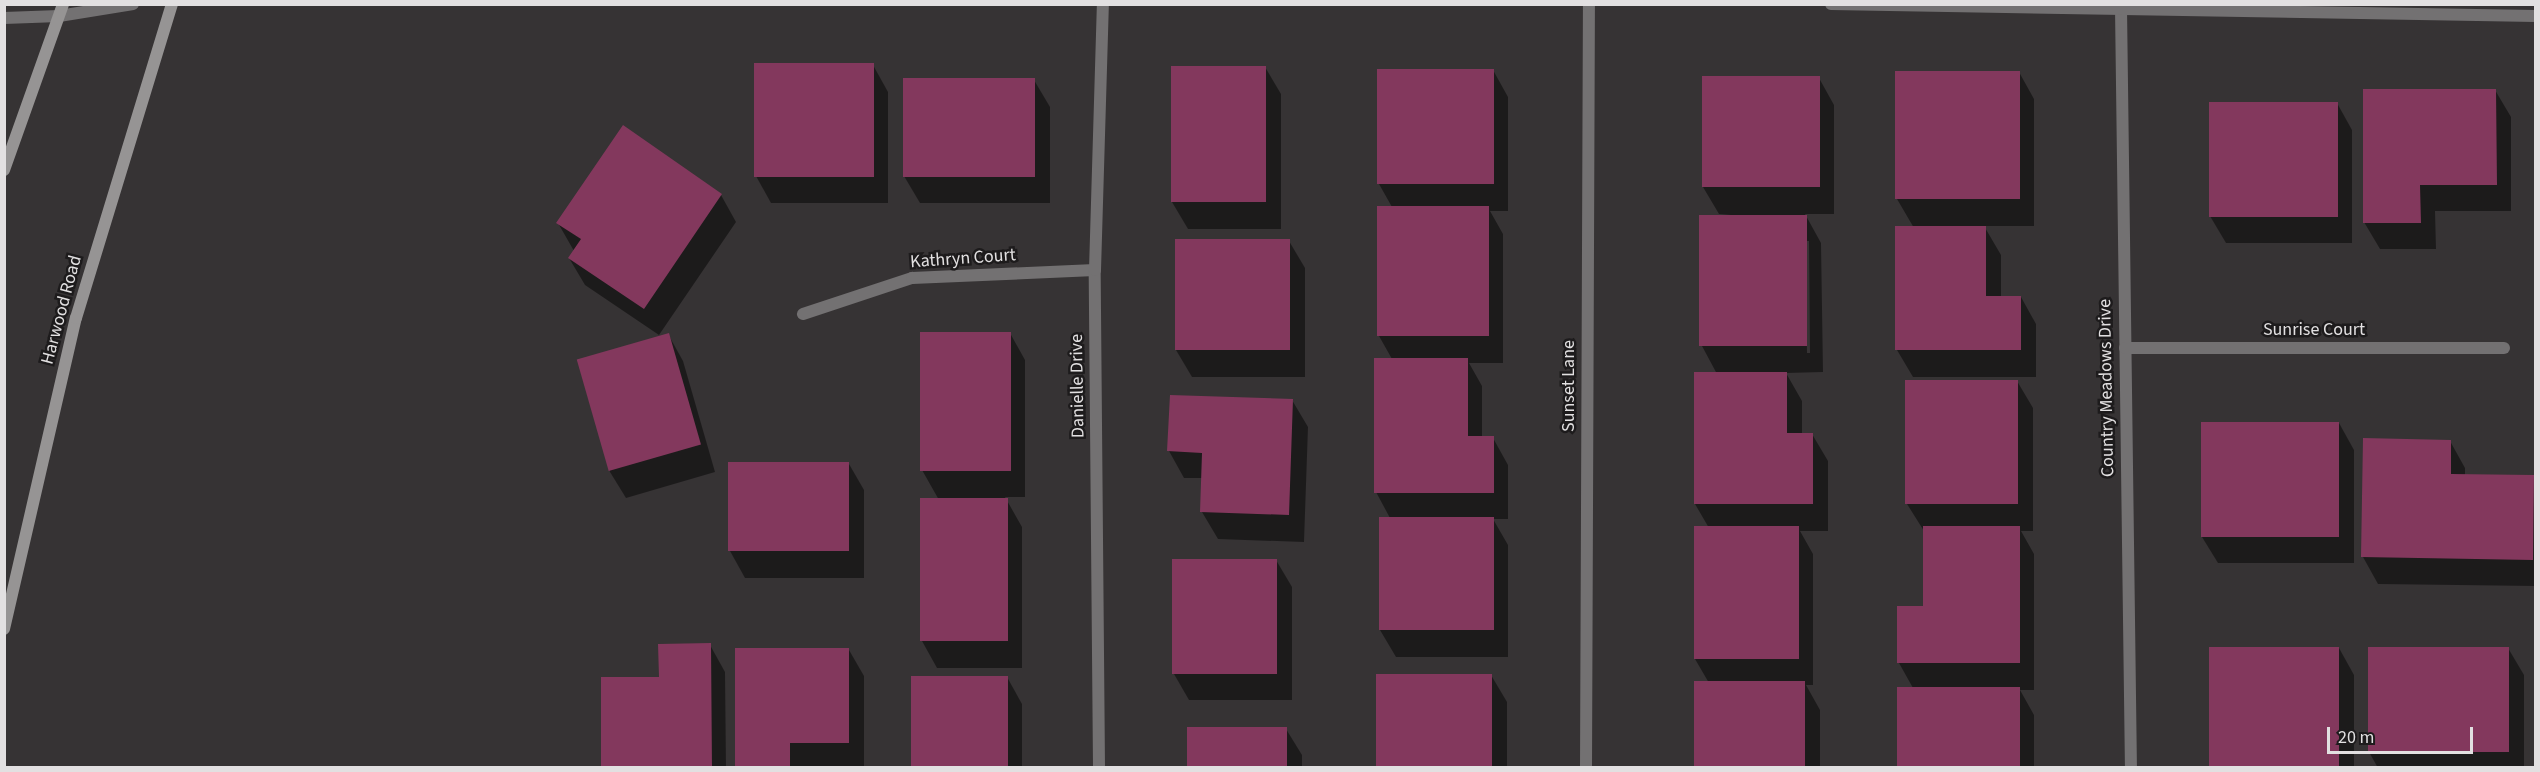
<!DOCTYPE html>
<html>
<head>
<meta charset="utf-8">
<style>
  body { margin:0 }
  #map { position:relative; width:2540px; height:772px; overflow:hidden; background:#363334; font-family:"Source Sans 3",sans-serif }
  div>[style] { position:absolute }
  .shadow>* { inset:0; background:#0007 }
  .building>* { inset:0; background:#83385d; transform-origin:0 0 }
  .minor>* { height:12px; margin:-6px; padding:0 6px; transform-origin:6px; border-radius:6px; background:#737172 }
  .tertiary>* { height:12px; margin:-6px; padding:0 6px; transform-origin:6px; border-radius:6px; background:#737172 }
  .secondary>* { height:12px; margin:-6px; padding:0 6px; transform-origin:6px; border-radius:6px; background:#969494 }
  span { translate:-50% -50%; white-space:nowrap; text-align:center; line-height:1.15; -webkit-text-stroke:5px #1d1b1c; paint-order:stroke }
  .street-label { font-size:18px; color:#e2e0e1 }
  .frame { position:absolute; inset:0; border:6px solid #e2e0e1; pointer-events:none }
  .scale { position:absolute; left:2327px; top:727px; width:146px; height:27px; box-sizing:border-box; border:3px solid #e2e0e1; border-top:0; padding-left:8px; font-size:18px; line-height:21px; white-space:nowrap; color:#e2e0e1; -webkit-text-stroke:4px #1d1b1c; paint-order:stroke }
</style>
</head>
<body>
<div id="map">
  <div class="shadow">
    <div style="clip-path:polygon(873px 65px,888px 92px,888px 203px,771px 203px,756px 176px)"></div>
    <div style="clip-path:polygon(1172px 67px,1265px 67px,1281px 94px,1281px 229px,1188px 229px,1172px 202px)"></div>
    <div style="clip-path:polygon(1493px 70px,1508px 97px,1508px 211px,1490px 211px,1503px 234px,1503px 363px,1469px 363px,1482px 386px,1482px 438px,1493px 438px,1508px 465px,1508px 519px,1493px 519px,1508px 545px,1508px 657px,1396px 657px,1380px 630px,1390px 518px,1376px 492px,1392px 359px,1379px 336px,1392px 207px,1379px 184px)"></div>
    <div style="clip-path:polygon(2019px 72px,2034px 99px,2034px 226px,1984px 226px,2001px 255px,2001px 297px,2021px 297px,2036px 324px,2036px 377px,1913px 377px,1897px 350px,1914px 228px,1897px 199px)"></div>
    <div style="clip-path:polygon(evenodd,1703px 78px,1819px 78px,1834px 105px,1834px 214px,1805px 214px,1821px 243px,1823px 372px,1786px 373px,1802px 401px,1802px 434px,1812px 434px,1828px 461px,1828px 531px,1800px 531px,1813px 554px,1813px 685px,1806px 685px,1820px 710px,1820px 768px,1695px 768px,1709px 683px,1695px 659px,1709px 528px,1695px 504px,1717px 374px,1702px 346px,1755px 217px,1719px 214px,1703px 187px,1703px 78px,1806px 241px,1809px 241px,1810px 353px,1807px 353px,1806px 241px)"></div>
    <div style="clip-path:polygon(1034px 80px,1050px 107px,1050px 203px,920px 203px,904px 176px)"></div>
    <div style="clip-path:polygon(2495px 90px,2511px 117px,2511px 211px,2435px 211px,2436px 249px,2380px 249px,2364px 222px)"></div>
    <div style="clip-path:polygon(2337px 103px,2352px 130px,2352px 243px,2226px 243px,2210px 216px)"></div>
    <div style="clip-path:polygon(721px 195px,736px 222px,659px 335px,585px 285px,569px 258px,574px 251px,558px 223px)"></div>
    <div style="clip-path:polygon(1289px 241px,1305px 268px,1305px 377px,1192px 377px,1176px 350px)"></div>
    <div style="clip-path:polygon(1010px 333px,1025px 360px,1025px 497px,1005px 497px,1022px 527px,1022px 668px,937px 668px,922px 641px,939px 500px,922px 470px)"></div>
    <div style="clip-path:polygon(668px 334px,683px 361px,715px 472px,626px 498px,610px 472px,578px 361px)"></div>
    <div style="clip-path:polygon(2017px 381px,2033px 408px,2033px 531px,2021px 531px,2034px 554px,2034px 690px,2020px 690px,2034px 715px,2034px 768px,1899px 768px,1913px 688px,1899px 663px,1924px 608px,1924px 531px,1907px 504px)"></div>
    <div style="clip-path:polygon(1292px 400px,1308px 427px,1304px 542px,1218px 539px,1202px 512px,1203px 478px,1184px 478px,1169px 451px)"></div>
    <div style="clip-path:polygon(2339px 423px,2354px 450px,2354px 563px,2218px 563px,2202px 537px)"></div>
    <div style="clip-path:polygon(2364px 440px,2450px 441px,2465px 468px,2465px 475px,2533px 476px,2536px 586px,2378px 584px,2363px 557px)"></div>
    <div style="clip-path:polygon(849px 464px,864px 490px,864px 578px,745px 578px,730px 551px)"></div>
    <div style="clip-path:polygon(1276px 560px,1292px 587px,1292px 700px,1189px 700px,1174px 674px)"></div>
    <div style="clip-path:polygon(710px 645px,725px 672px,726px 768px,602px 768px,660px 678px)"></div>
    <div style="clip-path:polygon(2339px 648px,2354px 675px,2354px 768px,2210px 768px)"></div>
    <div style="clip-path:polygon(2508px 648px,2524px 675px,2524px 768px,2378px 768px,2369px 752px)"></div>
    <div style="clip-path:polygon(849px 650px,864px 676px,864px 768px,736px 768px)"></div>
    <div style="clip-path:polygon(1491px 675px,1507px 702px,1507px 768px,1377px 768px)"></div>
    <div style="clip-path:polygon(1007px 677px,1022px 704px,1022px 768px,912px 768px)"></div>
    <div style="clip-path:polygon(1286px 729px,1302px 755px,1302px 768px,1188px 768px)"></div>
  </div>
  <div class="building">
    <div style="left:754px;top:63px;width:120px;height:114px"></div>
    <div style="left:1171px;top:66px;width:95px;height:136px"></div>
    <div style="left:1377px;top:69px;width:117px;height:115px"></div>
    <div style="left:1895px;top:71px;width:125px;height:128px"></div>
    <div style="left:1702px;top:76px;width:118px;height:111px"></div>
    <div style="left:903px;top:78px;width:132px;height:99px"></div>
    <div style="clip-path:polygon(2363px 89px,2496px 89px,2497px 185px,2420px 185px,2421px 223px,2363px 223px)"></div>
    <div style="left:2209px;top:102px;width:129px;height:115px"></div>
    <div style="clip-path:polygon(623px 125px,722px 194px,644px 309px,568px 258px,581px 239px,556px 223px)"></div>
    <div style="left:1377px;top:206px;width:112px;height:130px"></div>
    <div style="left:1807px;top:215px;width:131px;height:108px;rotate:90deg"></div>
    <div style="clip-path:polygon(1895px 226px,1986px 226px,1986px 296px,2021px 296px,2021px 350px,1895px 350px)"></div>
    <div style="left:1175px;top:239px;width:115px;height:111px"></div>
    <div style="left:920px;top:332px;width:91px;height:139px"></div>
    <div style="left:669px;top:333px;width:116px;height:96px;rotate:74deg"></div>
    <div style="clip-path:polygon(1374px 358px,1468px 358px,1468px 436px,1494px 436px,1494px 493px,1374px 493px)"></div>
    <div style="clip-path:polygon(1694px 372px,1787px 372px,1787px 433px,1813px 433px,1813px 504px,1694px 504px)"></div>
    <div style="left:1905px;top:380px;width:113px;height:124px"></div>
    <div style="clip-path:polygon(1170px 395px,1293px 399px,1289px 515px,1200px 512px,1202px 453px,1167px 451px)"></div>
    <div style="left:2201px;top:422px;width:138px;height:115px"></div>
    <div style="clip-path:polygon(2363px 438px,2451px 440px,2451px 474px,2534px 475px,2533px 560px,2361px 557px)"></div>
    <div style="left:728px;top:462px;width:121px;height:89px"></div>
    <div style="left:920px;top:498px;width:88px;height:143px"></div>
    <div style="left:1379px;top:517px;width:115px;height:113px"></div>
    <div style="left:1694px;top:526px;width:105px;height:133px"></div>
    <div style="clip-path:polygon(1923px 526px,2020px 526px,2020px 663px,1897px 663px,1897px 606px,1923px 606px)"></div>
    <div style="left:1172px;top:559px;width:105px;height:115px"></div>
    <div style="clip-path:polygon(711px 643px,712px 768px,601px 768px,601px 677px,659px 677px,658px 644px)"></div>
    <div style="left:2209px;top:647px;width:130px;height:121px"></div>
    <div style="left:2368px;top:647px;width:141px;height:105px"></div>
    <div style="clip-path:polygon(735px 648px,849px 648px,849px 743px,790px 743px,790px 768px,735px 768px)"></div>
    <div style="left:1376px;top:674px;width:116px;height:94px"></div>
    <div style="left:911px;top:676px;width:97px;height:92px"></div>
    <div style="left:1694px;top:681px;width:111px;height:87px"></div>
    <div style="left:1897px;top:687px;width:123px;height:81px"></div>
    <div style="left:1187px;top:727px;width:100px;height:41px"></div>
  </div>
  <div class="minor">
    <div style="left:2121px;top:8px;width:760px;rotate:89.25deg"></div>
    <div style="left:4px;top:18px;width:55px;rotate:-2.1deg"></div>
    <div style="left:803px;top:314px;width:115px;rotate:-18.3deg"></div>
    <div style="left:912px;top:278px;width:183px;rotate:-2.5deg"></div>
    <div style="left:2125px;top:348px;width:379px"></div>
    <div style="left:1099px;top:768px;width:498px;rotate:-90.5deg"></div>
    <div style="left:1095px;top:270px;width:266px;rotate:-88.3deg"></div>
    <div style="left:1586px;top:768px;width:764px;rotate:-89.78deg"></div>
  </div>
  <div class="tertiary">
    <div style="left:1831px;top:4px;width:705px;rotate:0.98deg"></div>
    <div style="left:59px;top:16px;width:75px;rotate:-9.2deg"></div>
  </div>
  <div class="secondary">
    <div style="left:4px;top:170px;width:176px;rotate:-70.4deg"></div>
    <div style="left:4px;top:629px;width:319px;rotate:-77deg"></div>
    <div style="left:76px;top:318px;width:328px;rotate:-73deg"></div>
  </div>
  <div class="street-label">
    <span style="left:963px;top:259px;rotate:-4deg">Kathryn Court</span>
    <span style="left:62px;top:310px;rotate:-75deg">Harwood Road</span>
    <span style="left:2314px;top:330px">Sunrise Court</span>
    <span style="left:1078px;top:386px;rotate:-91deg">Danielle Drive</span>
    <span style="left:1569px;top:386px;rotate:-90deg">Sunset Lane</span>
    <span style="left:2107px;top:388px;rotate:-91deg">Country Meadows Drive</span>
  </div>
  <div class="frame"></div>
  <div class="scale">20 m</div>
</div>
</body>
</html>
